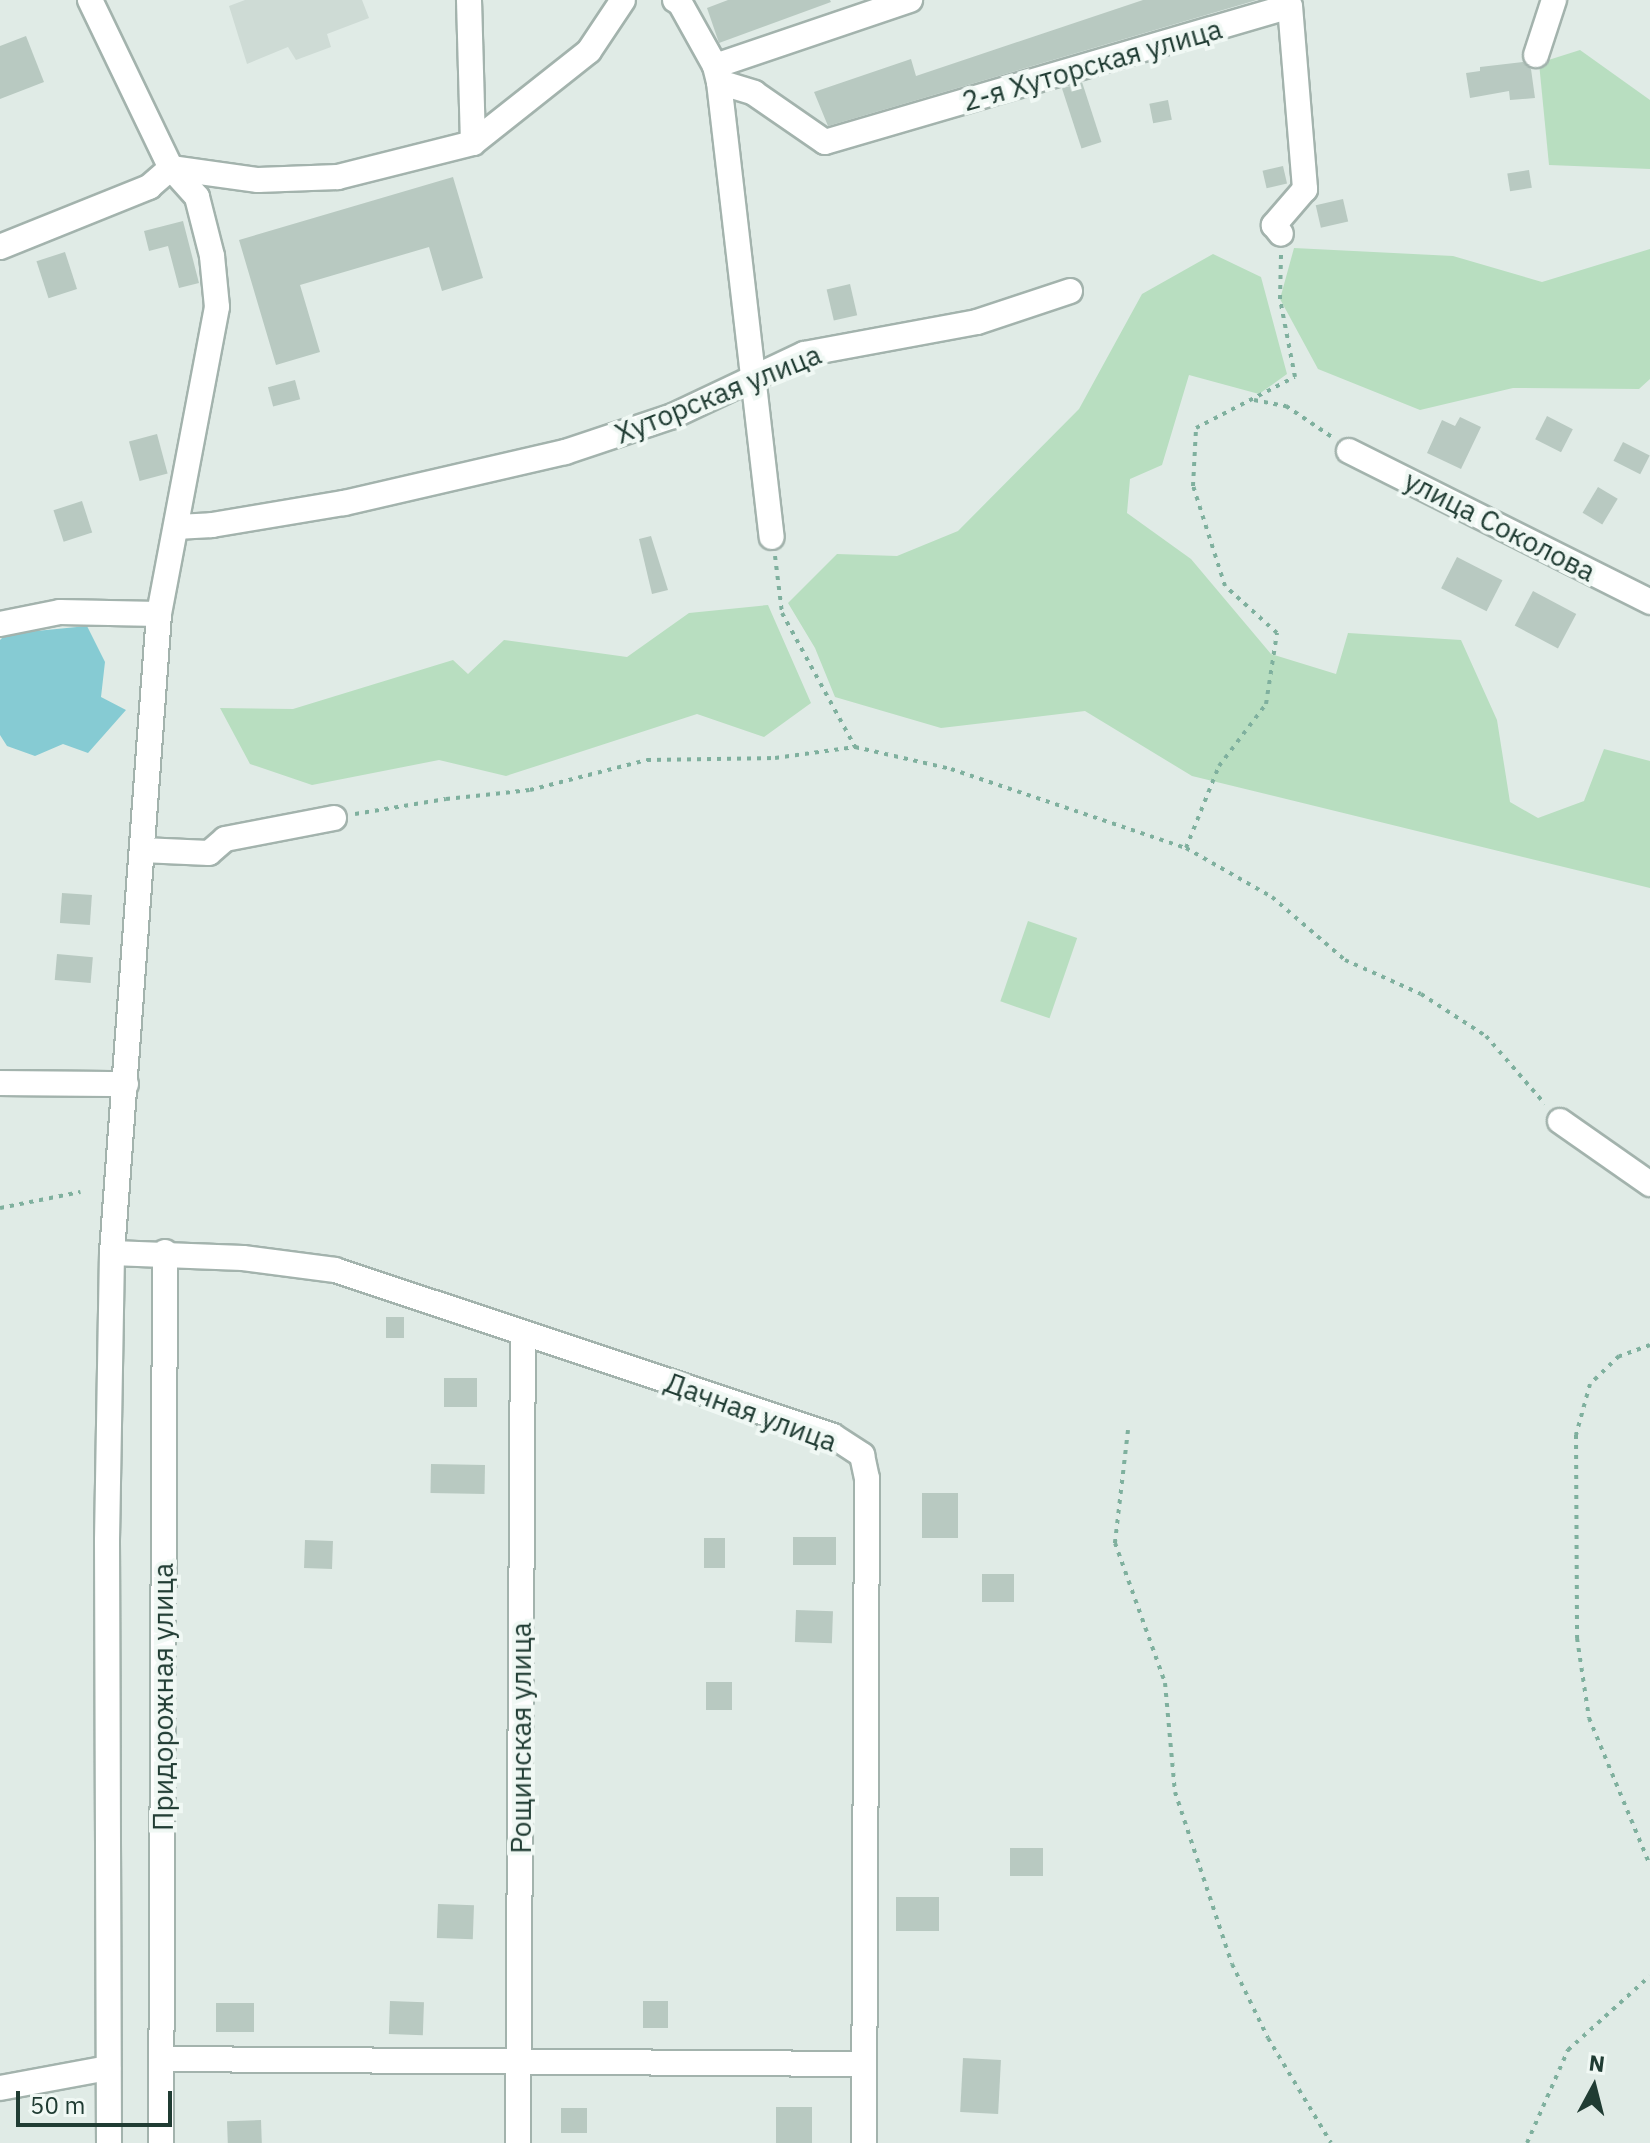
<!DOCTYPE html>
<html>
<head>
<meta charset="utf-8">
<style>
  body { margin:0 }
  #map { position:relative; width:1650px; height:2143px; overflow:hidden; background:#e0ebe6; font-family:"IBM Plex Sans",sans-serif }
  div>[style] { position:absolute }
  .built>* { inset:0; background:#cedbd5 }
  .green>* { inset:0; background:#b8dec0; transform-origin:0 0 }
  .water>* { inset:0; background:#86cbd3 }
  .building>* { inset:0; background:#b8c9c1; transform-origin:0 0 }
  .path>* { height:4px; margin-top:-2px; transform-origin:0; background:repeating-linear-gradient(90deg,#7fb09e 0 4px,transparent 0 10px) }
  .roads { filter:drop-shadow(2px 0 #a3b3ad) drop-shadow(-2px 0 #a3b3ad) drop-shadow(0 2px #a3b3ad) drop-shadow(0 -2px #a3b3ad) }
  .minor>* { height:24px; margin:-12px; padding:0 12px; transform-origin:12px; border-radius:12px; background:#fff }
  span { translate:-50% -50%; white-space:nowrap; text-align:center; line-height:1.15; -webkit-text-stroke:8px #f0f8f4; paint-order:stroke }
  .street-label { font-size:28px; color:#203c33 }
  .north { position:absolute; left:1554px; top:2047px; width:80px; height:80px; -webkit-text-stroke:6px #f0f8f4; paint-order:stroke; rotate:7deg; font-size:22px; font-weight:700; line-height:32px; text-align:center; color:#203c33 }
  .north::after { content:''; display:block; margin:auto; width:28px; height:36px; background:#203c33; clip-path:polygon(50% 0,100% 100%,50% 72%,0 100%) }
  .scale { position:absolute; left:16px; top:2091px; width:156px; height:36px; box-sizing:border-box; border:4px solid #203c33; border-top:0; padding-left:10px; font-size:24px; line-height:28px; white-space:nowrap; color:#203c33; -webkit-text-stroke:6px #f0f8f4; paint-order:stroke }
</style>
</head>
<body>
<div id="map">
  <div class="built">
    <div style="clip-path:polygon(245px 0,362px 0,369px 18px,327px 34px,331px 47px,296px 60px,288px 47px,247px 64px,229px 6px)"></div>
  </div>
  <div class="green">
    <div style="clip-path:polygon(1580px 50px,1650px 100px,1650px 169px,1549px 165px,1539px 63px)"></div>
    <div style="clip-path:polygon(1294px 248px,1453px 256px,1542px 282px,1650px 249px,1650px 379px,1639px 389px,1513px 388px,1420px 410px,1318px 369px,1280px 299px)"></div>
    <div style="clip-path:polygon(1213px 254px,1261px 277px,1287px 374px,1259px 394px,1189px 375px,1162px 465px,1130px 479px,1127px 513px,1191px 559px,1271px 654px,1336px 674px,1348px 633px,1461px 640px,1497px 720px,1510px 802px,1538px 818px,1584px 801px,1604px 749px,1650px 761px,1650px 888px,1192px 776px,1085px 711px,941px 728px,835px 697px,815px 648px,788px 603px,837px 554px,897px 556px,958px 531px,1079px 409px,1142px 294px)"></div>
    <div style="clip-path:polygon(768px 605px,811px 703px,764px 737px,697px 714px,506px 776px,439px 760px,312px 785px,250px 764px,220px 708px,293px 709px,453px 660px,468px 674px,504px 640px,627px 657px,689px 613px)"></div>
    <div style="left:1028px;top:921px;width:52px;height:85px;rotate:19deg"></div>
  </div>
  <div class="water">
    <div style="clip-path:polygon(87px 626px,105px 662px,101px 697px,126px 710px,88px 753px,63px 744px,35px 756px,7px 746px,0 735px,0 640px,6px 634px)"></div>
  </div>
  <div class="building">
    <div style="clip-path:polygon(728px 0,830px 0,831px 2px,719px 43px,707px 8px)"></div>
    <div style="clip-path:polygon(1143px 0,1257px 0,828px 126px,814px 92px,911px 59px,916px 76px)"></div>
    <div style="clip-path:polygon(26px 36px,44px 82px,0 99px,0 46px)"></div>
    <div style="clip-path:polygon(1523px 62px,1531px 69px,1535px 98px,1510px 100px,1509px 91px,1470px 98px,1466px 73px,1480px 71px,1480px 67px)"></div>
    <div style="left:1082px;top:82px;width:63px;height:21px;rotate:72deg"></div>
    <div style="left:1168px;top:100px;width:20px;height:19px;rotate:79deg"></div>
    <div style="left:1283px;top:166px;width:18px;height:21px;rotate:77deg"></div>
    <div style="left:1529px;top:170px;width:18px;height:22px;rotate:81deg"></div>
    <div style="clip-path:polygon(453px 177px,483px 278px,442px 291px,429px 247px,300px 285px,320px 352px,276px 365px,239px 240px)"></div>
    <div style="left:1343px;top:199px;width:23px;height:28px;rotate:77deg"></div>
    <div style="clip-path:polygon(183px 221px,199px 283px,179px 288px,168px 246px,149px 251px,144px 231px)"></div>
    <div style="left:65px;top:252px;width:39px;height:30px;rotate:72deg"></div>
    <div style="left:850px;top:284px;width:32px;height:24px;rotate:77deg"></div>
    <div style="left:295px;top:380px;width:20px;height:28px;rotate:75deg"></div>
    <div style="left:1547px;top:416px;width:29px;height:26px;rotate:27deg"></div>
    <div style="clip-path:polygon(1460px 417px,1481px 427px,1461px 469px,1427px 453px,1442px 420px,1455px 426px)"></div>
    <div style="left:157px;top:434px;width:41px;height:29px;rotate:75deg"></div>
    <div style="left:1623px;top:442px;width:30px;height:21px;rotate:27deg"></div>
    <div style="left:1598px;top:487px;width:23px;height:30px;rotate:31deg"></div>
    <div style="left:82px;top:501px;width:33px;height:30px;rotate:72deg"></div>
    <div style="clip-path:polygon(651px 536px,668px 590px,652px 594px,639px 539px)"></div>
    <div style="left:1457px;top:557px;width:51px;height:35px;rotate:27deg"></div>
    <div style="left:1533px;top:591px;width:49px;height:39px;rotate:28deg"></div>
    <div style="left:62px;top:893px;width:30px;height:30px;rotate:4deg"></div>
    <div style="left:57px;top:954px;width:36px;height:26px;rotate:5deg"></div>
    <div style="left:386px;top:1317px;width:18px;height:21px"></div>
    <div style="left:444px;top:1378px;width:33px;height:29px"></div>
    <div style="left:431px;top:1464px;width:54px;height:29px;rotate:1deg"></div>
    <div style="left:922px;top:1493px;width:36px;height:45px"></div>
    <div style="left:793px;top:1537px;width:43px;height:28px"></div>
    <div style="left:704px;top:1538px;width:21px;height:30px"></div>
    <div style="left:305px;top:1540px;width:28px;height:28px;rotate:2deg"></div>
    <div style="left:1014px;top:1574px;width:28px;height:32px;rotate:90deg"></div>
    <div style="left:796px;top:1610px;width:37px;height:32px;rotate:2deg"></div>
    <div style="left:706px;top:1682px;width:26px;height:28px"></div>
    <div style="left:1010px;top:1848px;width:33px;height:28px"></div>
    <div style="left:896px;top:1897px;width:43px;height:34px"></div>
    <div style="left:438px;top:1904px;width:36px;height:34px;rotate:2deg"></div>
    <div style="left:390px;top:2001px;width:34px;height:33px;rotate:2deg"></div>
    <div style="left:643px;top:2001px;width:25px;height:27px"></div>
    <div style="left:216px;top:2003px;width:38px;height:29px"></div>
    <div style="left:963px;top:2058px;width:38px;height:54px;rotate:3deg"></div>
    <div style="left:776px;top:2107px;width:36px;height:36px"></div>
    <div style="left:561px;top:2108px;width:26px;height:25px"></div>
    <div style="left:261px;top:2120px;width:23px;height:34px;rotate:88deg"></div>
  </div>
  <div class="path">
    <div style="left:1254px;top:400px;width:33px;rotate:11deg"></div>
    <div style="left:1286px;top:406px;width:59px;rotate:34deg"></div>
    <div style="left:775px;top:556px;width:57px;rotate:83deg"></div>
    <div style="left:782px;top:613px;width:153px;rotate:61.4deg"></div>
    <div style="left:355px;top:814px;width:92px;rotate:-9.4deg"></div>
    <div style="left:446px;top:799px;width:84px;rotate:-6.1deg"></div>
    <div style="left:530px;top:790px;width:121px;rotate:-14.4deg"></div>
    <div style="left:647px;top:760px;width:128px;rotate:-0.9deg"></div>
    <div style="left:775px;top:758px;width:81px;rotate:-7.8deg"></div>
    <div style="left:855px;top:747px;width:98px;rotate:12.9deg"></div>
    <div style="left:951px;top:769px;width:248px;rotate:18.6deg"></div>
    <div style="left:1186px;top:848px;width:99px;rotate:29.7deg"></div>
    <div style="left:1272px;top:897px;width:96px;rotate:40.8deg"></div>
    <div style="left:1345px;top:960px;width:83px;rotate:24.1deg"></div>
    <div style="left:1421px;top:994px;width:77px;rotate:32.9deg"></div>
    <div style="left:1486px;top:1036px;width:90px;rotate:49.1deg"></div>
    <div style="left:1186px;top:848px;width:88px;rotate:-68.1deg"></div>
    <div style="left:1219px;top:766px;width:78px;rotate:-52.8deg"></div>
    <div style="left:1266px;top:704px;width:72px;rotate:-81.2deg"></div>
    <div style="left:1277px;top:633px;width:70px;rotate:-137.9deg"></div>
    <div style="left:1225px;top:586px;width:105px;rotate:-107.7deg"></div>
    <div style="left:1193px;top:486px;width:58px;rotate:-87deg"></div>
    <div style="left:1196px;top:428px;width:111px;rotate:-27.3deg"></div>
    <div style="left:1295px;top:377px;width:79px;rotate:-100.9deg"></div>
    <div style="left:1280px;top:299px;width:44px;rotate:-88.7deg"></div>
    <div style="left:0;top:1208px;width:82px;rotate:-11.3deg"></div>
    <div style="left:1650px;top:1345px;width:33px;rotate:160deg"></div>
    <div style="left:1619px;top:1356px;width:40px;rotate:136deg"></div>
    <div style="left:1590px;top:1384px;width:53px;rotate:105.4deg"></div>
    <div style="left:1576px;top:1435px;width:203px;rotate:89.7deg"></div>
    <div style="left:1577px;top:1638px;width:81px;rotate:81.5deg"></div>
    <div style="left:1589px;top:1718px;width:159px;rotate:67.5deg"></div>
    <div style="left:1128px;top:1430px;width:114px;rotate:96.6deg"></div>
    <div style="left:1115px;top:1543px;width:149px;rotate:70.3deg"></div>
    <div style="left:1165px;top:1683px;width:109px;rotate:84.8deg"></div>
    <div style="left:1175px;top:1792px;width:181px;rotate:71.7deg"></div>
    <div style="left:1232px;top:1964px;width:82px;rotate:64.1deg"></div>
    <div style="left:1268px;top:2038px;width:122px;rotate:59deg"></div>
    <div style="left:1527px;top:2143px;width:102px;rotate:-66.2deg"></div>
    <div style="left:1568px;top:2050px;width:110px;rotate:-42.1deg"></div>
  </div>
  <div class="roads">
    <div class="minor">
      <div style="left:90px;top:0;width:187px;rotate:64.3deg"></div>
      <div style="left:171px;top:168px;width:39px;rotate:48deg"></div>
      <div style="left:197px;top:197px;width:61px;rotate:75.7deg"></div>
      <div style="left:212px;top:256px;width:51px;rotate:84.4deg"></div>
      <div style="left:217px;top:307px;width:312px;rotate:100.7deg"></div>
      <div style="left:159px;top:614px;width:641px;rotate:94.21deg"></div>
      <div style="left:112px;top:1253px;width:288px;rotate:91deg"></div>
      <div style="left:107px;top:1541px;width:602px;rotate:89.81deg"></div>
      <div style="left:469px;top:0;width:143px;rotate:88.4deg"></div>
      <div style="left:675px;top:0;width:6px;rotate:31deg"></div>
      <div style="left:680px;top:3px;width:72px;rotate:60.9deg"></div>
      <div style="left:715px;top:66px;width:16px;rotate:76deg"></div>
      <div style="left:719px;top:82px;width:458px;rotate:83.4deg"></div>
      <div style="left:1536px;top:55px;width:58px;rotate:-71.9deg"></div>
      <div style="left:715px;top:66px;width:206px;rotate:-18.7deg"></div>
      <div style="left:719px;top:82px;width:37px;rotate:17deg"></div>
      <div style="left:754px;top:93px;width:86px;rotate:34.6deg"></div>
      <div style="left:825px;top:142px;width:484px;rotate:-16.3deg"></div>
      <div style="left:1290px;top:6px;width:184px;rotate:85.3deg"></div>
      <div style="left:1305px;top:189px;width:48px;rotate:130.7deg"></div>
      <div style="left:1274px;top:225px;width:11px;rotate:52deg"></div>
      <div style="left:0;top:247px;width:161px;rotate:-21.9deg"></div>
      <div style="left:149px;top:187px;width:29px;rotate:-41deg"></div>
      <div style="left:171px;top:168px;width:88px;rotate:7.9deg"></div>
      <div style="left:258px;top:180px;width:80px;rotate:-2.1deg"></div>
      <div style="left:338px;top:177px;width:139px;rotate:-14.1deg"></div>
      <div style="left:473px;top:143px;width:148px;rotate:-38.4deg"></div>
      <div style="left:589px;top:51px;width:61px;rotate:-56.3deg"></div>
      <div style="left:1349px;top:451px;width:337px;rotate:26.6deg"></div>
      <div style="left:176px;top:527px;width:36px;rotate:-3deg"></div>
      <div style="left:212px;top:525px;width:134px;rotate:-9.5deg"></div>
      <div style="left:344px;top:503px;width:227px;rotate:-13deg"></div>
      <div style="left:565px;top:452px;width:114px;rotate:-18.4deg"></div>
      <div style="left:673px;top:416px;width:145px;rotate:-25.3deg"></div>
      <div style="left:804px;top:354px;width:176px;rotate:-10.5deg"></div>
      <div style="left:977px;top:322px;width:98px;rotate:-18.4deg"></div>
      <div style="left:0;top:624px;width:61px;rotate:-11.3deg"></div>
      <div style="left:60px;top:612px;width:99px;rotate:1.2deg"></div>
      <div style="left:142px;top:850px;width:67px;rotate:2.6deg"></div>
      <div style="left:209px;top:853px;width:21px;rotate:-41deg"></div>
      <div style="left:225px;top:839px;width:111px;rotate:-10.9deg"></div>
      <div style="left:0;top:1083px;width:126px;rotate:0.5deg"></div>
      <div style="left:1560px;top:1121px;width:110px;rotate:35deg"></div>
      <div style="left:112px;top:1253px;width:131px;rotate:2.2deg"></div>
      <div style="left:243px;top:1258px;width:93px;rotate:7.4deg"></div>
      <div style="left:335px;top:1270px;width:525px;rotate:18.43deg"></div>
      <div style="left:833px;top:1436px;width:35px;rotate:33deg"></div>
      <div style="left:862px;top:1455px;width:24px;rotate:78deg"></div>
      <div style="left:867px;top:1478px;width:665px;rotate:90.26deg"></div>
      <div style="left:161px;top:2059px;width:703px;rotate:0.41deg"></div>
      <div style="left:0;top:2088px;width:110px;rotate:-10.5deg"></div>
      <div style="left:161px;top:2143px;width:891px;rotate:-89.74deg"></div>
      <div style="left:518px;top:2143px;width:809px;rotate:-89.65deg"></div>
    </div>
  </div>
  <div class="street-label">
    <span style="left:1092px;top:65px;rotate:-16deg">2-я Хуторская улица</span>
    <span style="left:718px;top:394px;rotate:-22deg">Хуторская улица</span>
    <span style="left:1500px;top:526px;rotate:27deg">улица Соколова</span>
    <span style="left:751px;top:1412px;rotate:20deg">Дачная улица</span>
    <span style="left:163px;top:1697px;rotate:-90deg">Придорожная улица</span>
    <span style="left:521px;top:1738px;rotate:-90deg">Рощинская улица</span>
  </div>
  <div class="north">N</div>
  <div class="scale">50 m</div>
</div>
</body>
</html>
